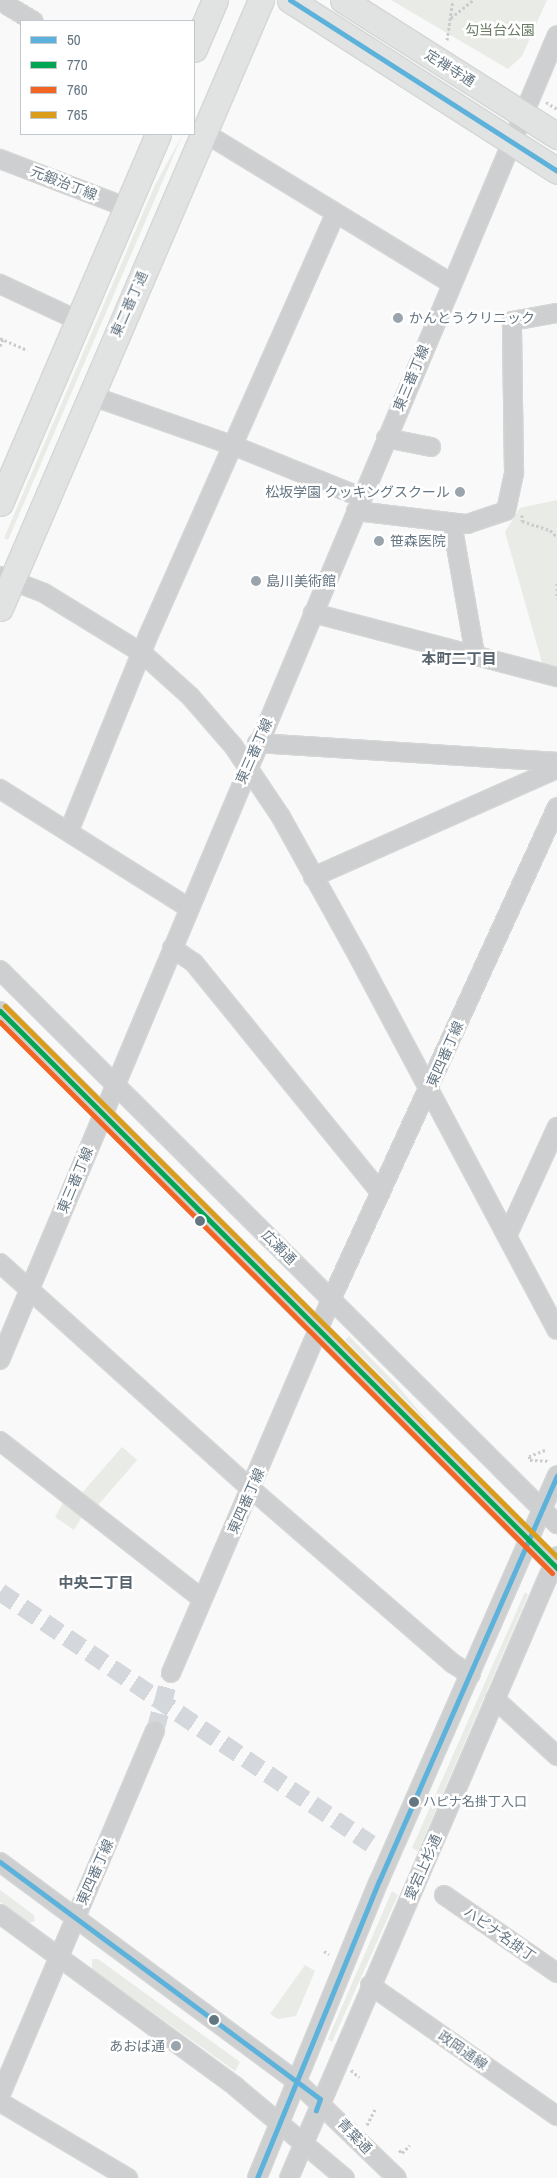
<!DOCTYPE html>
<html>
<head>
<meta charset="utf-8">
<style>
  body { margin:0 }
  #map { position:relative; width:557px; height:2178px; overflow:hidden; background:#f9f9f9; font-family:"Archivo Narrow","Noto Sans JP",sans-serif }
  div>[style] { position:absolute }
  .green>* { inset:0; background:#e8ebe6; transform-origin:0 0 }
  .minor-tunnel>* { height:18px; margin-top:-9px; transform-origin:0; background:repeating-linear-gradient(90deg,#d4d8dc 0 18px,transparent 0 27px) }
  .path>* { height:3px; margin-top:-1.5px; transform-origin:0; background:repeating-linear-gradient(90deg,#cbcccd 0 2.5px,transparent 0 5px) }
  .roads { filter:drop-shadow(1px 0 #d5d6d6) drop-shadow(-1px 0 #d5d6d6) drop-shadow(0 1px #d5d6d6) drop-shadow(0 -1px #d5d6d6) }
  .minor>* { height:18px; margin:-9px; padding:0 9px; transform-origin:9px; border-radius:9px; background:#cecfd0 }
  .highway>* { height:25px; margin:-12.5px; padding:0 12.5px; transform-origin:12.5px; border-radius:12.5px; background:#e1e2e2 }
  .bus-1>* { height:5px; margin:-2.5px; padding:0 2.5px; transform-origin:2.5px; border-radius:2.5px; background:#5db2db }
  .bus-2>* { height:5px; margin:-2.5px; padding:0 2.5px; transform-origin:2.5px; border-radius:2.5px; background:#00a651 }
  .bus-3>* { height:5px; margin:-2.5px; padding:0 2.5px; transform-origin:2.5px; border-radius:2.5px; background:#f26522 }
  .bus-4>* { height:5px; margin:-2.5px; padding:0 2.5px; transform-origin:2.5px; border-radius:2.5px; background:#da9c1a }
  .dots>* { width:14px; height:14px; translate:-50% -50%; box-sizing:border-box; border:2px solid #fff; border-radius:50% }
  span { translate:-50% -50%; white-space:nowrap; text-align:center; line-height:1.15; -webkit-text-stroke:5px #fff; paint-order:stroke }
  .bus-label { font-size:13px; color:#657683 }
  .left { translate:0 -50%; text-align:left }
  .park-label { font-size:14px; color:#687a64 }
  .street-label { font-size:14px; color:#657683 }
  .poi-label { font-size:14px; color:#657683 }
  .right { translate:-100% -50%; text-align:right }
  .neighbourhood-label { font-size:15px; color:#57646e; font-weight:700 }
  .legend { position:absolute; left:20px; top:20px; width:175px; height:115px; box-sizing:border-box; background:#fff; border:1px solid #c1c8cd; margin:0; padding:6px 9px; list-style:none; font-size:15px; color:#657683 }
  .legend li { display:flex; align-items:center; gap:10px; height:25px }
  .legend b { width:25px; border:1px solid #c1c8cd }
</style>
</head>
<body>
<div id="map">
  <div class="green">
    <div style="clip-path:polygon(391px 0,547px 0,522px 56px,508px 69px)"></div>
    <div style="clip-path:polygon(183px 134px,8px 540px,4px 538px,155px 185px)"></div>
    <div style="clip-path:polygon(557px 500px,557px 669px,543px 666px,505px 532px,520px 508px)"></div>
    <div style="clip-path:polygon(349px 1336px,396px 1384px,435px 1430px,345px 1340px)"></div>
    <div style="left:122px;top:1447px;width:20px;height:66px;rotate:41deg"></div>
    <div style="clip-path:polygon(64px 1501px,83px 1515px,74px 1530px,55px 1517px)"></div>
    <div style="clip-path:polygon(525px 1592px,528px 1595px,418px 1851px,412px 1848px)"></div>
    <div style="clip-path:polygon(0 1890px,34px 1915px,35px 1921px,29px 1923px,0 1902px)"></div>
    <div style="clip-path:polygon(392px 1891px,398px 1895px,332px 2042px,328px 2039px)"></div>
    <div style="clip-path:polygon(92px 1959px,98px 1959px,240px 2062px,235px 2071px,92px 1969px)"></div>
    <div style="clip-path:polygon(305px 1965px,315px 1971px,296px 2016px,278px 2019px,270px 2014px)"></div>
  </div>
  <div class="minor-tunnel">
    <div style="left:0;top:1592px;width:448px;rotate:34.2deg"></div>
    <div style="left:155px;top:1731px;width:60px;rotate:-74.6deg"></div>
  </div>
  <div class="path">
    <div style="left:451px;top:18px;width:28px;rotate:-39deg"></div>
    <div style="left:447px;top:40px;width:40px;rotate:-81.5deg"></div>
    <div style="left:546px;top:102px;width:13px;rotate:32deg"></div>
    <div style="left:0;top:338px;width:30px;rotate:24deg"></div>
    <div style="left:0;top:346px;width:8px;rotate:-67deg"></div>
    <div style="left:522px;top:515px;width:6px;rotate:90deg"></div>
    <div style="left:522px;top:521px;width:29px;rotate:18deg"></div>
    <div style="left:550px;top:530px;width:10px;rotate:45deg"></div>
    <div style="left:557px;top:583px;width:15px;rotate:90deg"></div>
    <div style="left:545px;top:1450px;width:17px;rotate:159deg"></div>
    <div style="left:529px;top:1456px;width:4px;rotate:76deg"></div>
    <div style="left:530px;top:1460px;width:20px;rotate:3deg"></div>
    <div style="left:324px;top:1951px;width:6px;rotate:31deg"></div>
    <div style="left:351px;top:2070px;width:11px;rotate:41deg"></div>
    <div style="left:367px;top:2125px;width:18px;rotate:-63deg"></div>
    <div style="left:399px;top:2150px;width:4px;rotate:45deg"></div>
    <div style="left:402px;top:2153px;width:11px;rotate:-45deg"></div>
  </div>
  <div class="roads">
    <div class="minor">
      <div style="left:0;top:1px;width:39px;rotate:31deg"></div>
      <div style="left:205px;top:133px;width:289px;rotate:31.4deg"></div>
      <div style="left:0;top:159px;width:137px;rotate:20.9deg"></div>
      <div style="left:0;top:284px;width:87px;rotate:25.1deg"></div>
      <div style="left:89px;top:395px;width:151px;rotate:19.3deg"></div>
      <div style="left:232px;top:445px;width:139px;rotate:22deg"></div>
      <div style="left:386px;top:438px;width:46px;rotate:11.3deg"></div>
      <div style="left:356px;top:511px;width:112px;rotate:6.7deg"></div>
      <div style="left:467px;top:524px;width:41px;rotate:-18.4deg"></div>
      <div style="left:506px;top:511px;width:40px;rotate:-78deg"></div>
      <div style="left:514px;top:472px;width:151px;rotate:-90.8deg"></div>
      <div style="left:512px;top:321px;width:46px;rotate:-10.1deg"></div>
      <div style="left:452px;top:523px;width:134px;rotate:80.1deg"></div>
      <div style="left:0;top:576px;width:47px;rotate:21.1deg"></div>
      <div style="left:44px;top:593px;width:115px;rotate:31.5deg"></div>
      <div style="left:142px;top:653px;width:64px;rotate:41.9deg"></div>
      <div style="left:190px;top:696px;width:67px;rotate:49.2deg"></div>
      <div style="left:234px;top:747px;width:84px;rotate:56.1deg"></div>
      <div style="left:281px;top:817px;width:161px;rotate:61deg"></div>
      <div style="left:359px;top:958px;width:421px;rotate:62deg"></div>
      <div style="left:313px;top:613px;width:252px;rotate:14.7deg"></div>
      <div style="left:257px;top:743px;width:301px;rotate:3.6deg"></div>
      <div style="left:0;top:789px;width:223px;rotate:32.2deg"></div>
      <div style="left:69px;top:831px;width:215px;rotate:-67.9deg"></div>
      <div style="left:150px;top:632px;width:458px;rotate:-66.1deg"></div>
      <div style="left:313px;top:877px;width:267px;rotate:-23.9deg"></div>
      <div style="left:172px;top:948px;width:27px;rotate:34deg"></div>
      <div style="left:194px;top:963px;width:296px;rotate:50.9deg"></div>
      <div style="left:0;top:970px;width:786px;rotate:44.85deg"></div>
      <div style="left:0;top:1011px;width:788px;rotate:45deg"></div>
      <div style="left:507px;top:1236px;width:120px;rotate:-65.4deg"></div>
      <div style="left:0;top:1263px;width:346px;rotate:42deg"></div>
      <div style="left:257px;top:1494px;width:258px;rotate:40.9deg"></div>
      <div style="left:452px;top:1663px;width:22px;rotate:32deg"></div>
      <div style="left:0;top:1360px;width:1437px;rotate:-67.2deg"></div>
      <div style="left:0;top:1441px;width:256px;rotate:38deg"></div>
      <div style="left:171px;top:1673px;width:406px;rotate:-66.8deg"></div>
      <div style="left:331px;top:1300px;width:542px;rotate:-65.37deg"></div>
      <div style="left:495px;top:1699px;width:84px;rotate:42.6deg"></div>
      <div style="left:0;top:1862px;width:367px;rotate:36.5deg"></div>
      <div style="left:295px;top:2080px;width:141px;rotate:43.9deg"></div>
      <div style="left:444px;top:1895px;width:137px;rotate:34.6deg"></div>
      <div style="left:0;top:1914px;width:293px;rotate:36.2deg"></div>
      <div style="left:236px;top:2087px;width:142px;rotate:39.9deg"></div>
      <div style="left:370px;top:1985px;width:228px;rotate:35deg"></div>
      <div style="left:0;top:2096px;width:397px;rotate:-67deg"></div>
      <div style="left:0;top:2102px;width:149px;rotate:30.7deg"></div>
      <div style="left:257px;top:2178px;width:321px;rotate:-67.7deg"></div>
      <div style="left:379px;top:1881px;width:443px;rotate:-66.3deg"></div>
      <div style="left:289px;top:2178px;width:677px;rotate:-66.69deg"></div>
    </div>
    <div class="highway">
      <div style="left:290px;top:0;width:317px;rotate:32.6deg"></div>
      <div style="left:343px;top:0;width:254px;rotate:32.4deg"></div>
      <div style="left:194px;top:49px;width:53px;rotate:-66.8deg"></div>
      <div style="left:0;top:503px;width:401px;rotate:-66.8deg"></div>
      <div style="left:0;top:608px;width:662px;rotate:-66.77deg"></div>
    </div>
  </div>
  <div class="bus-1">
    <div style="left:290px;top:0;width:317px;rotate:32.6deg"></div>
    <div style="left:0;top:1862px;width:398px;rotate:36.5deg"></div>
    <div style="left:320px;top:2099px;width:12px;rotate:110deg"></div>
    <div style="left:257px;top:2178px;width:321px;rotate:-67.7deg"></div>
    <div style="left:379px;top:1881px;width:443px;rotate:-66.3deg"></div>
  </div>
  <div class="bus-2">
    <div style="left:0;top:1011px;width:788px;rotate:45deg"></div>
  </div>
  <div class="bus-3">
    <div style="left:0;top:1022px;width:780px;rotate:44.95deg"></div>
  </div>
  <div class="bus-4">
    <div style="left:5px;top:1006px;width:780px;rotate:44.95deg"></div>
  </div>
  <div class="dots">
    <div style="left:398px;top:318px;background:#99a4ac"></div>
    <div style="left:460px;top:492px;background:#99a4ac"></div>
    <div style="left:379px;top:541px;background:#99a4ac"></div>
    <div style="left:256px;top:581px;background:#99a4ac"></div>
    <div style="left:200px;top:1221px;background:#657683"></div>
    <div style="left:414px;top:1802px;background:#657683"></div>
    <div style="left:214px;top:2020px;background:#657683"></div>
    <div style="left:176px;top:2046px;background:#99a4ac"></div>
  </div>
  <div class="bus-label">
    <span class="left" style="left:423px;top:1802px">ハピナ名掛丁入口</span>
  </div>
  <div class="park-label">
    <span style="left:500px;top:30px">勾当台公園</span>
  </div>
  <div class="street-label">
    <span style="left:450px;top:68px;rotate:32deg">定禅寺通</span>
    <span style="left:64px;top:183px;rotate:21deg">元鍛治丁線</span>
    <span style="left:129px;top:304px;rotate:-66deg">東二番丁通</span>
    <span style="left:411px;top:378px;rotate:-67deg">東三番丁線</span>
    <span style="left:254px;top:751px;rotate:-66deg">東三番丁線</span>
    <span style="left:445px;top:1054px;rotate:-66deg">東四番丁線</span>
    <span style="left:75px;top:1180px;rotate:-67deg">東三番丁線</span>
    <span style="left:279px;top:1247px;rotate:45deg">広瀬通</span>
    <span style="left:246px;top:1501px;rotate:-66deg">東四番丁線</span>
    <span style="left:423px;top:1867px;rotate:-66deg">愛宕上杉通</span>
    <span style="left:95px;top:1872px;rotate:-66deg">東四番丁線</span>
    <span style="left:500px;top:1934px;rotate:35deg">ハピナ名掛丁</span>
    <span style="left:463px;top:2050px;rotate:35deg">政岡通線</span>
    <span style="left:355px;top:2136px;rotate:46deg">青葉通</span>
  </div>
  <div class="poi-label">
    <span class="left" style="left:409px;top:318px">かんとうクリニック</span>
    <span class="right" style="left:450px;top:492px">松坂学園 クッキングスクール</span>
    <span class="left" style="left:390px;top:541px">笹森医院</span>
    <span class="left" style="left:266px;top:581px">島川美術館</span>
    <span class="right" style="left:165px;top:2046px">あおば通</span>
  </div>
  <div class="neighbourhood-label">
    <span style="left:459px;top:659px">本町二丁目</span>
    <span style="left:96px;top:1583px">中央二丁目</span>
  </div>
  <ul class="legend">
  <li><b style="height:6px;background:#5db2db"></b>50</li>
  <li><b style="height:6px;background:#00a651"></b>770</li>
  <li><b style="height:6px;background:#f26522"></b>760</li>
  <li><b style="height:6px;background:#da9c1a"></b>765</li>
  </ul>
</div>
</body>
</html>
